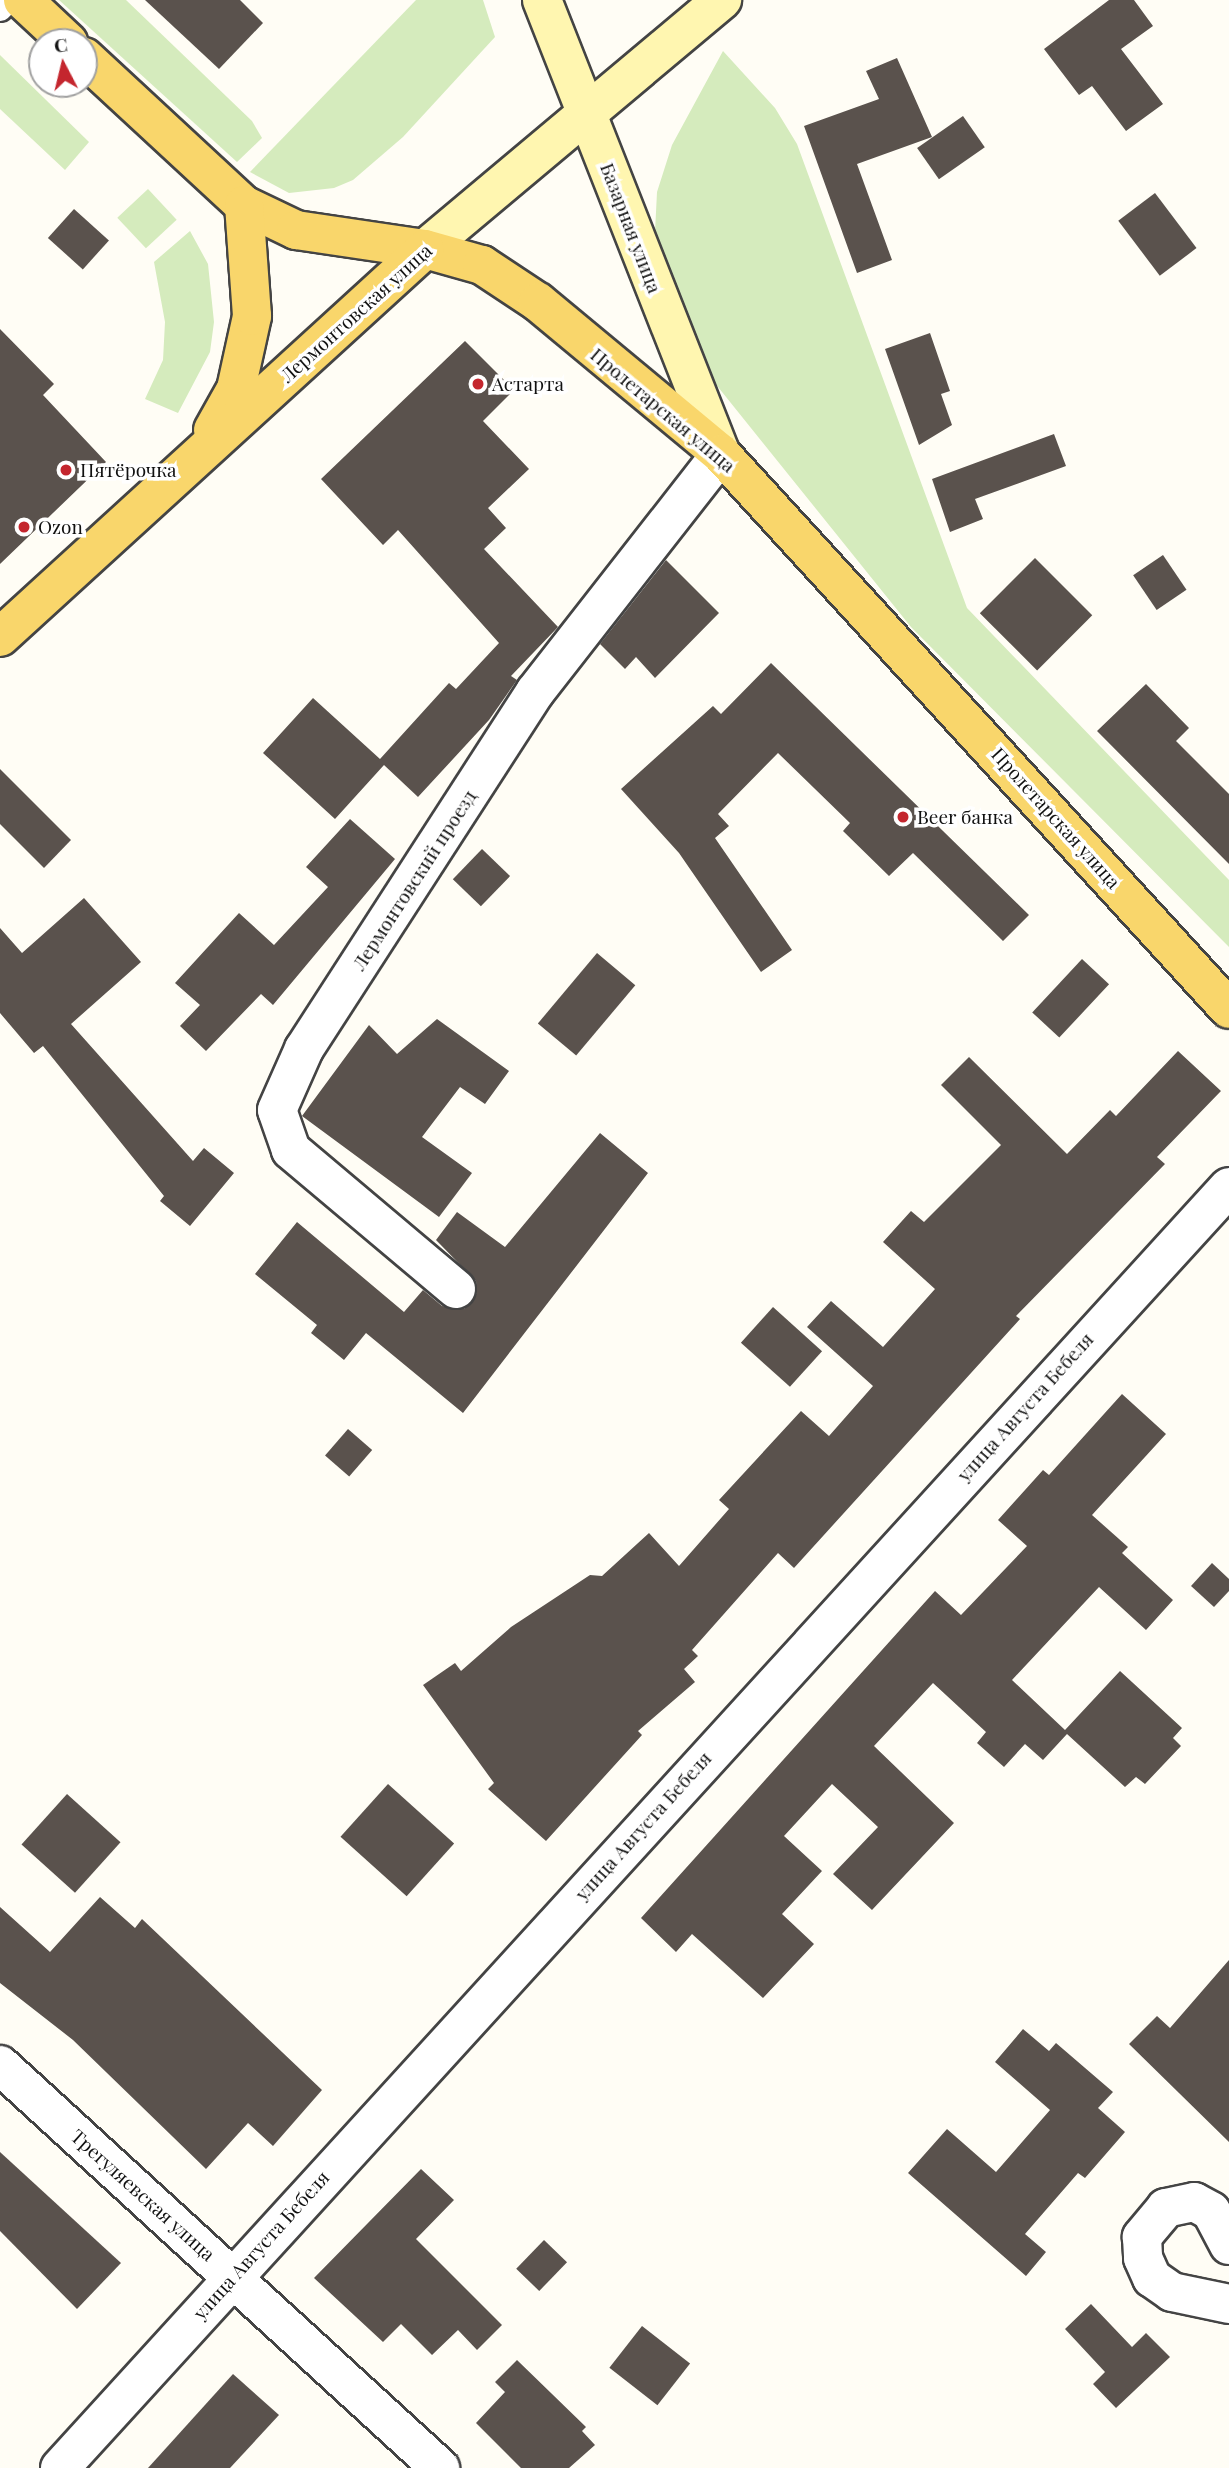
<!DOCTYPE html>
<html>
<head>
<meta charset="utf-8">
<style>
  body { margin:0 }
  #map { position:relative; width:1229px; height:2468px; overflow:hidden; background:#fffdf5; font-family:"Playfair Display",serif }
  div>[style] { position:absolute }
  .green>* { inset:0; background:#d5ebbd; transform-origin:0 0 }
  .building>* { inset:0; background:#5a524d; transform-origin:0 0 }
  .roads { filter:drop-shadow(2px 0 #444) drop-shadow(-2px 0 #444) drop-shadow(0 2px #444) drop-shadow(0 -2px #444) }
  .lane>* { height:21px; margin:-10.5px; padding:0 10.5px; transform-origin:10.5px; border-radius:10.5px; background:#fff }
  .street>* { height:38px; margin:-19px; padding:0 19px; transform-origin:19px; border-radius:19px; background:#fff }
  .secondary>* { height:38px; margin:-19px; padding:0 19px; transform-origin:19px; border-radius:19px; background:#fff6b0 }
  .primary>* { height:38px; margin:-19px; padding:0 19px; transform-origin:19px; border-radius:19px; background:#f9d66b }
  .dots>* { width:19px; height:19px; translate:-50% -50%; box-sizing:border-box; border:4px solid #fff; border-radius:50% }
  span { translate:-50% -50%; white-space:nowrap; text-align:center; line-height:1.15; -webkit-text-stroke:7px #fff; paint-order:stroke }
  .street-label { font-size:19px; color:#111 }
  .poi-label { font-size:19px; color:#111 }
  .left { translate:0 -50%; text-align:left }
  .north { position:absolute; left:28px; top:28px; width:70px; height:70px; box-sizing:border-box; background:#fff; border:2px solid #a0a0a0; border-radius:50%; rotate:353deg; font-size:19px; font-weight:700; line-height:28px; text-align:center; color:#111 }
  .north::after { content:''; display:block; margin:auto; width:24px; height:32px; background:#c4262e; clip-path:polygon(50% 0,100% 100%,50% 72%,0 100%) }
</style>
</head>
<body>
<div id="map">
  <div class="green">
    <div style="clip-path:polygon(59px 0,126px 0,252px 121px,262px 138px,237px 162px)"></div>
    <div style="clip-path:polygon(416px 0,483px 0,495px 37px,403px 137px,353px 180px,334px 188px,289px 193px,250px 172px)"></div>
    <div style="clip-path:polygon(723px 51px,775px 108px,797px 144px,967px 608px,1229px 880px,1229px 947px,911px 627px,714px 382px,661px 268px,655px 232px,657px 192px,672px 145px)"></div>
    <div style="clip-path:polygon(0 55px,89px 142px,65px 170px,0 109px)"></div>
    <div style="left:148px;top:189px;width:42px;height:42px;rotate:47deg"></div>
    <div style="clip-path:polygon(190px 231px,208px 264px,214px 322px,210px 352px,178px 413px,145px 399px,163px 360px,165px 322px,154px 262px)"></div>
  </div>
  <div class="building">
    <div style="clip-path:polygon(145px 0,240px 0,263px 23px,219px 69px)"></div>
    <div style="clip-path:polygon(1109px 0,1134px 0,1153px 26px,1121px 49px,1163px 104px,1126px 131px,1092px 86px,1079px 95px,1044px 49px)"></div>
    <div style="clip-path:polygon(897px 58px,932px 137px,857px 164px,892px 260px,857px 273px,804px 126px,879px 99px,866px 71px)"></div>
    <div style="left:963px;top:116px;width:38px;height:56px;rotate:55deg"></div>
    <div style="left:1155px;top:193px;width:69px;height:46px;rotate:53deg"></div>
    <div style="left:74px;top:209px;width:47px;height:39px;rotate:42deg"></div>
    <div style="clip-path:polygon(0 329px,54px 384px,43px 395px,106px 462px,0 564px)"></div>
    <div style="clip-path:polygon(930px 333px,950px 391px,941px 394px,952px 425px,919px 445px,885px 349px)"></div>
    <div style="clip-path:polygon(465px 341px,514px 390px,483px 421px,529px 469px,488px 508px,506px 528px,484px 549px,558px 627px,511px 676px,517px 680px,489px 720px,418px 797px,384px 765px,335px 819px,263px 753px,313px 698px,380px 759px,449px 683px,456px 689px,499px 643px,398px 530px,383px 545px,321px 479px)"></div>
    <div style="clip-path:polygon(1054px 434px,1066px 466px,975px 499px,983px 519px,950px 532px,932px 479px)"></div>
    <div style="left:1163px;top:555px;width:42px;height:36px;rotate:56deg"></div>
    <div style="left:1035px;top:558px;width:81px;height:78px;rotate:45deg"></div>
    <div style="clip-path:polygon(666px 560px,719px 613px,655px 678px,636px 657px,625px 669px,600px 644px)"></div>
    <div style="clip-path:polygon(771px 663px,1029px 915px,1003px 941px,913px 853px,889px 876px,843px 831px,850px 823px,778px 753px,718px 814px,729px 826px,715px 838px,792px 950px,761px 972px,679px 853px,621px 789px,713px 706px,721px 714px)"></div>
    <div style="clip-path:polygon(1146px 684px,1189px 728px,1176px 741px,1229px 794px,1229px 864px,1097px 731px)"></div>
    <div style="clip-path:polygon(0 769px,71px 840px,44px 868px,0 824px)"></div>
    <div style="clip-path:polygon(350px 819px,395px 859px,273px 1005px,261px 994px,206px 1051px,180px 1026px,200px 1005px,175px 983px,239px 913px,274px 945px,328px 887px,306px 867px)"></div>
    <div style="left:482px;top:849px;width:39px;height:42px;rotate:44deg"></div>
    <div style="clip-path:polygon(84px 898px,141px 962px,71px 1024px,193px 1161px,204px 1148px,234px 1173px,190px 1226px,160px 1201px,164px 1196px,43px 1046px,34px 1053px,0 1013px,0 928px,22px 953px)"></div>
    <div style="left:597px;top:953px;width:50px;height:92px;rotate:40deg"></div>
    <div style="left:1082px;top:959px;width:37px;height:73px;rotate:43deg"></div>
    <div style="clip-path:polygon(437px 1019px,509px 1071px,485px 1104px,460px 1087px,422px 1137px,472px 1173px,439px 1217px,302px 1116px,369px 1025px,397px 1054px)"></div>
    <div style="clip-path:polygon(1178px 1051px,1221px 1091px,1157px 1157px,1165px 1164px,1016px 1316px,1020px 1319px,794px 1568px,778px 1553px,692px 1650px,698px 1656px,684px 1669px,695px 1682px,638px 1731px,642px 1735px,546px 1841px,488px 1789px,494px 1783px,423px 1685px,455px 1663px,461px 1671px,511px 1627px,590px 1575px,602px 1576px,649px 1533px,679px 1566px,729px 1509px,719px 1500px,801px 1411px,829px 1436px,873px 1386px,807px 1327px,831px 1301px,883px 1347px,935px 1289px,883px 1242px,911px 1211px,924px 1222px,1001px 1145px,941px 1085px,969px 1057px,1067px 1154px,1110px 1110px,1116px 1116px)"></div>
    <div style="clip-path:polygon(600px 1133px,648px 1173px,463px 1413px,366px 1333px,344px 1360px,311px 1333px,317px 1325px,255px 1274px,297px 1222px,404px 1312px,423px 1290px,442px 1306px,464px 1309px,477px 1293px,476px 1281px,436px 1240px,457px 1212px,505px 1247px)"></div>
    <div style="left:773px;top:1307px;width:66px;height:48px;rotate:42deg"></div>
    <div style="clip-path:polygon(1122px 1394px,1166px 1434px,1092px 1515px,1128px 1547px,1122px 1553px,1173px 1600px,1146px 1630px,1099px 1587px,1012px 1680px,1065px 1730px,1120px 1671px,1182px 1728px,1173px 1738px,1181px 1746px,1145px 1784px,1136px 1777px,1125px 1787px,1067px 1734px,1043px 1760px,1025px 1744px,1004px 1767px,977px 1743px,986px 1732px,933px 1683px,874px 1746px,954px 1823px,872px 1910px,833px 1874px,878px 1827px,832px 1784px,784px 1836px,822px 1871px,782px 1914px,814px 1944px,763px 1998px,692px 1934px,676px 1952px,641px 1918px,935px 1591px,961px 1615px,1027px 1546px,998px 1520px,1043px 1470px,1049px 1475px)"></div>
    <div style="left:348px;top:1429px;width:32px;height:35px;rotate:41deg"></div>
    <div style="clip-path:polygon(1212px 1563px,1229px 1579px,1229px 1591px,1214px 1607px,1191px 1586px)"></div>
    <div style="left:388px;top:1784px;width:89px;height:71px;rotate:42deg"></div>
    <div style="left:67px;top:1794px;width:72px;height:68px;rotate:42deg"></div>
    <div style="clip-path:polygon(100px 1897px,135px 1928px,142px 1919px,322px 2090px,273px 2146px,248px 2123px,206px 2169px,73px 2040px,0 1983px,0 1907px,50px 1952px)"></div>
    <div style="clip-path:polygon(1229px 1960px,1229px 2142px,1129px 2044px,1157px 2016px,1170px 2028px)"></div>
    <div style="clip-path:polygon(1023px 2029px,1049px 2051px,1056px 2043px,1113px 2092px,1098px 2108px,1125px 2132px,1085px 2178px,1078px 2173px,1025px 2234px,1046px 2252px,1026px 2276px,908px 2173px,947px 2129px,996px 2172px,1050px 2110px,995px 2062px)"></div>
    <div style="clip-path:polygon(0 2152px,121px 2263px,77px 2309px,0 2231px)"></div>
    <div style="clip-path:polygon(421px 2169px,454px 2200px,416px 2239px,502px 2325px,477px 2350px,458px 2330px,432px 2355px,401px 2324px,383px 2342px,314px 2278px)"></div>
    <div style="left:544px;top:2240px;width:32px;height:40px;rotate:44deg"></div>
    <div style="clip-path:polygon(1091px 2304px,1132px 2347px,1146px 2333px,1170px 2357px,1116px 2408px,1093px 2384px,1105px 2372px,1065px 2329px)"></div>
    <div style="left:642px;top:2326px;width:61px;height:53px;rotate:38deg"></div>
    <div style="clip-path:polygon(517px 2360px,586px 2427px,582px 2431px,595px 2445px,569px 2468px,521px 2468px,476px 2423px,505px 2392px,495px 2382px)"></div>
    <div style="clip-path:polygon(233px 2374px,279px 2415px,230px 2468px,148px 2468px)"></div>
  </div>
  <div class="roads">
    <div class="lane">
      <div style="left:0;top:10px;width:14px;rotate:-45deg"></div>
    </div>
    <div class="street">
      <div style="left:456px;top:1289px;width:216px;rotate:-139.9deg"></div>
      <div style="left:291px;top:1150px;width:42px;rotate:-109.3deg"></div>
      <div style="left:277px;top:1110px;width:67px;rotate:-66.1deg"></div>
      <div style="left:304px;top:1049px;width:425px;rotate:-57.1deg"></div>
      <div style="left:535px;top:692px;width:302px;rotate:-52deg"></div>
      <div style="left:0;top:2065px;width:597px;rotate:42.49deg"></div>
      <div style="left:1229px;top:2245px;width:38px;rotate:-118deg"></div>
      <div style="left:1211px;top:2211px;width:19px;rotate:-152deg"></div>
      <div style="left:1194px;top:2202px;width:29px;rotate:168deg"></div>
      <div style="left:1166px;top:2208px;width:38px;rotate:130deg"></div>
      <div style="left:1142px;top:2237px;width:21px;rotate:87deg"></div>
      <div style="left:1143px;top:2258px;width:22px;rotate:66deg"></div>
      <div style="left:1152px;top:2278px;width:24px;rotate:35deg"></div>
      <div style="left:1172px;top:2292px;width:58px;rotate:11.9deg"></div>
      <div style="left:60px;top:2468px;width:1734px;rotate:-47.62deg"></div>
    </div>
    <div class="secondary">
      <div style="left:542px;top:0;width:488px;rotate:68.5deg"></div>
      <div style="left:425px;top:249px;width:388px;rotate:-40deg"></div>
    </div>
    <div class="primary">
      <div style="left:23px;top:0;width:62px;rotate:43deg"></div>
      <div style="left:84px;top:57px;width:218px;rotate:42.8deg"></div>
      <div style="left:244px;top:205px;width:58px;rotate:25.7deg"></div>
      <div style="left:296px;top:230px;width:130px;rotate:8.4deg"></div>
      <div style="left:425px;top:249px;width:59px;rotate:15.7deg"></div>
      <div style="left:482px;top:265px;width:67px;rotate:33.5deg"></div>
      <div style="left:538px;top:302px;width:238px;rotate:39.7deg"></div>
      <div style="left:721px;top:454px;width:752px;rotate:47.53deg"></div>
      <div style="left:213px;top:430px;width:47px;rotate:-60.7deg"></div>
      <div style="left:236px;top:389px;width:75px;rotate:-77.6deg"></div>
      <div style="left:252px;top:316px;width:111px;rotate:-94.1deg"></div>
      <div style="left:0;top:637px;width:575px;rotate:-42.39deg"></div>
    </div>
  </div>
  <div class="dots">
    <div style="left:478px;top:384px;background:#c4262e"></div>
    <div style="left:66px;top:470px;background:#c4262e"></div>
    <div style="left:24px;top:527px;background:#c4262e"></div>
    <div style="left:903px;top:817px;background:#c4262e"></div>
  </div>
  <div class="street-label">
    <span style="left:631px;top:228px;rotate:69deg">Базарная улица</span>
    <span style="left:356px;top:313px;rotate:-42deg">Лермонтовская улица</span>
    <span style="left:663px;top:410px;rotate:40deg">Пролетарская улица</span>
    <span style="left:1056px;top:818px;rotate:48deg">Пролетарская улица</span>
    <span style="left:414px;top:880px;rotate:-57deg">Лермонтовский проезд</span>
    <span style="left:1025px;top:1407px;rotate:-48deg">улица Августа Бебеля</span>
    <span style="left:643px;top:1826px;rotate:-48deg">улица Августа Бебеля</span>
    <span style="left:143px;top:2195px;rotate:42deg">Трегуляевская улица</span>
    <span style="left:261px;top:2245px;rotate:-48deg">улица Августа Бебеля</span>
  </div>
  <div class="poi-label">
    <span class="left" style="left:492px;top:384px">Астарта</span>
    <span class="left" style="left:80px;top:470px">Пятёрочка</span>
    <span class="left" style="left:38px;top:527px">Ozon</span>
    <span class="left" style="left:917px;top:817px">Beer банка</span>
  </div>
  <div class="north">С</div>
</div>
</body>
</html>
